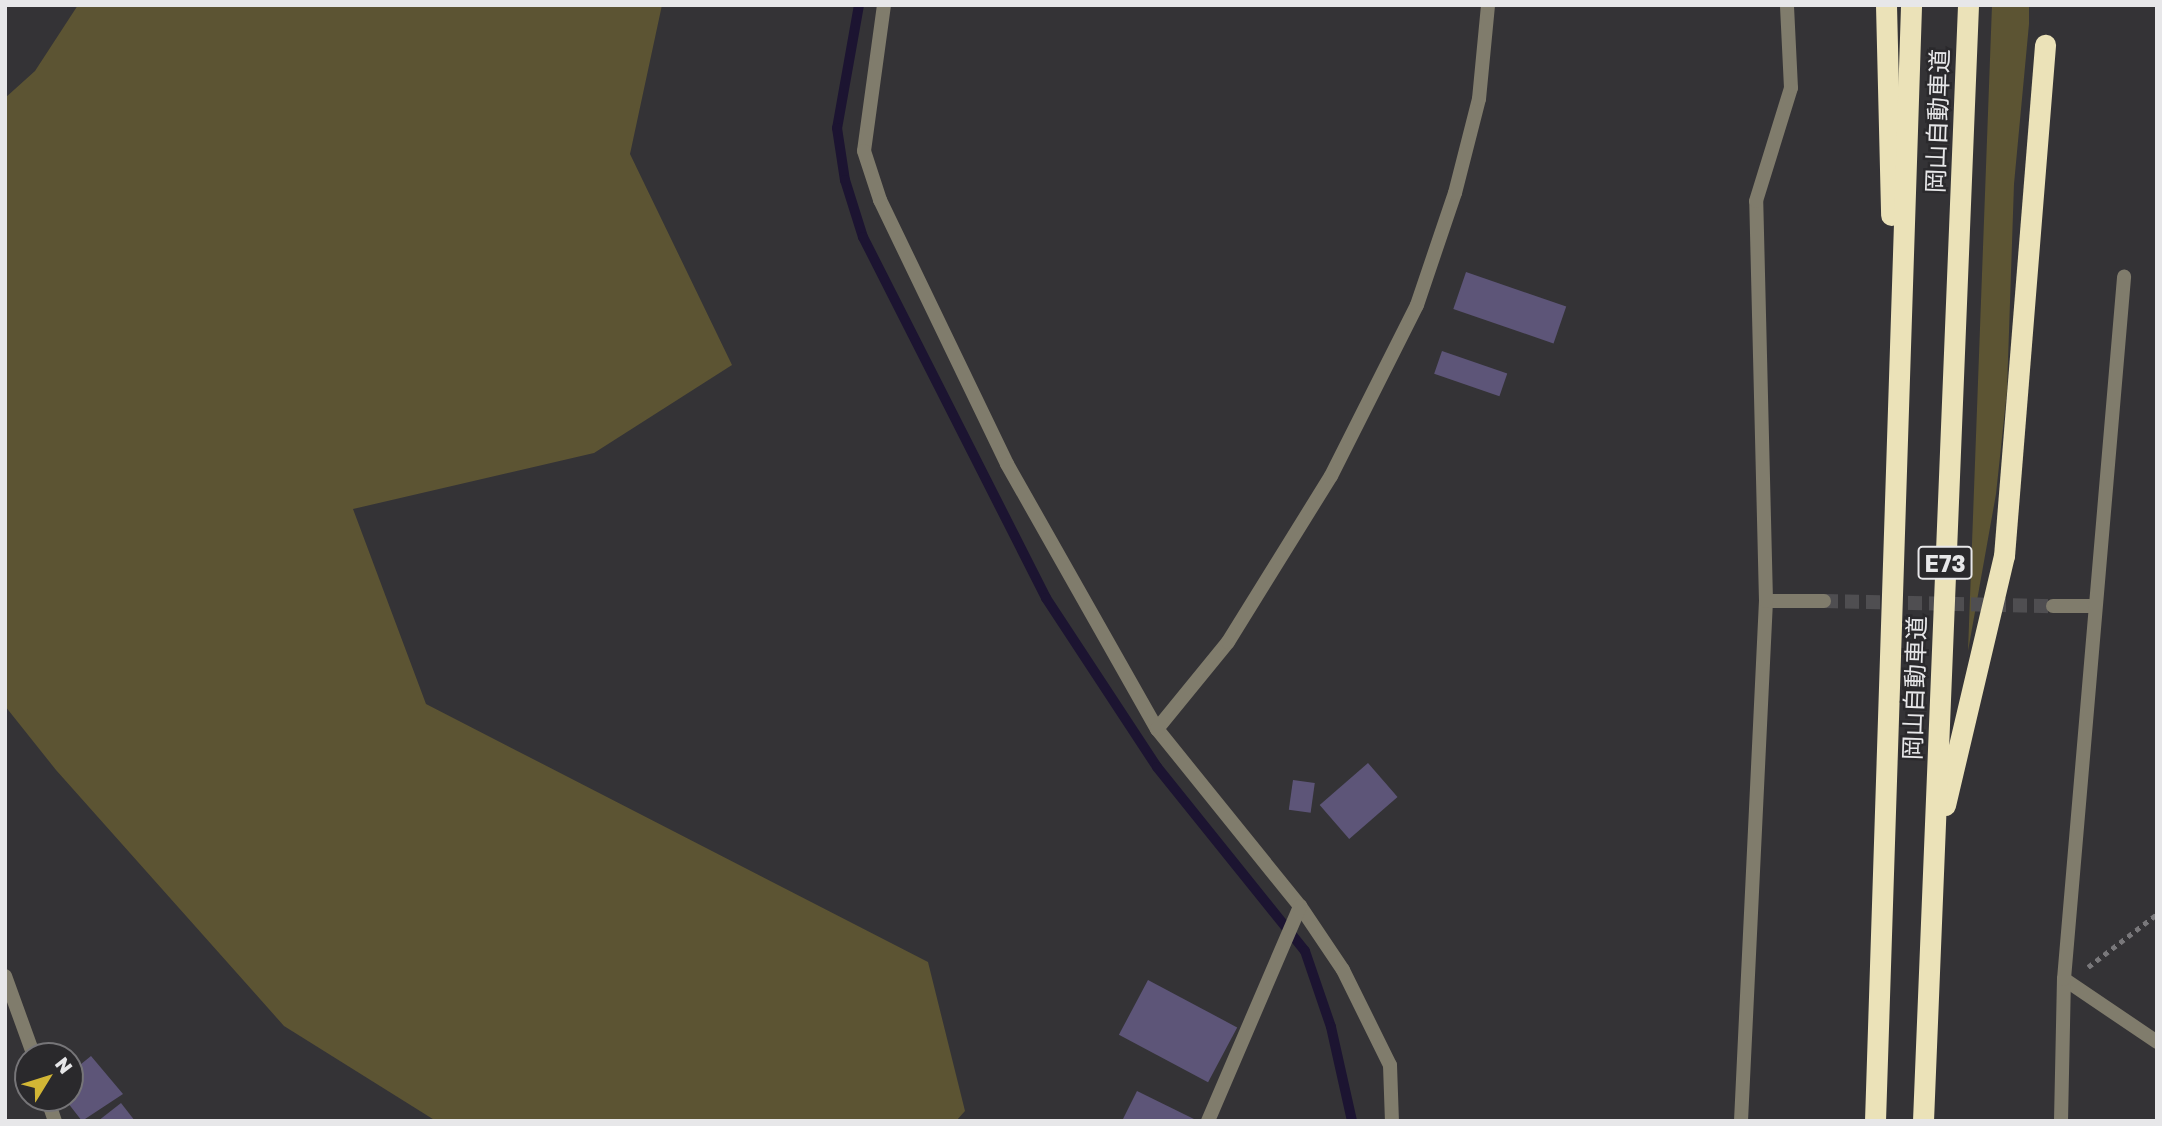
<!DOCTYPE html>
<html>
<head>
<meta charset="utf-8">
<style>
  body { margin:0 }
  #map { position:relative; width:2162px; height:1126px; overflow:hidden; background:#343336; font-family:"Golos Text","Noto Sans JP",sans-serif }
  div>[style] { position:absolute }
  .green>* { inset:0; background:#5c5433 }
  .stream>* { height:10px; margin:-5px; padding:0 5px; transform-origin:5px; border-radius:5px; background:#1c1431 }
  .building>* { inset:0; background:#5d5578; transform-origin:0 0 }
  .minor-tunnel>* { height:14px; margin-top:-7px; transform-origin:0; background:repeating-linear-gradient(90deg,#4f4e51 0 14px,transparent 0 21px) }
  .path>* { height:4.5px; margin-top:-2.25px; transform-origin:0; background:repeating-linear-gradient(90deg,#79787b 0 5px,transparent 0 10px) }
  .minor>* { height:14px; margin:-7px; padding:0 7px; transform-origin:7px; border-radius:7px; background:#807c6c }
  .motorway>* { height:21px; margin:-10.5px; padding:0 10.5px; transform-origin:10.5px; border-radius:10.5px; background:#ebe2b8 }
  span { translate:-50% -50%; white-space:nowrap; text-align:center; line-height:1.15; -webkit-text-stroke:5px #2a292c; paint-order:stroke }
  .shield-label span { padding:2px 5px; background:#2a292c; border:2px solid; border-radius:5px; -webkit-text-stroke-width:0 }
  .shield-label { font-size:23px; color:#e7e7e9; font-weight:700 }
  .street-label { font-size:24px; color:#e7e7e9 }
  .frame { position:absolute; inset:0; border:7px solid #e7e7e9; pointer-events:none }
  .north { position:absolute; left:14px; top:1042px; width:70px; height:70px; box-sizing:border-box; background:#2a292c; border:2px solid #767578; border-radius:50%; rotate:52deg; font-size:19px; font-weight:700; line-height:28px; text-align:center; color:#e7e7e9 }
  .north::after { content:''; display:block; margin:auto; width:24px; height:32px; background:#d2b635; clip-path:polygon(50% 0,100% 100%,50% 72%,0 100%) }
</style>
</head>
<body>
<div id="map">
  <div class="green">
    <div style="clip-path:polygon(78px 5px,662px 5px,630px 154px,732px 365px,594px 453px,353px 509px,426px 704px,928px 962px,965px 1111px,956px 1121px,436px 1121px,284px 1026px,56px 770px,5px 706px,5px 98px,35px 71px)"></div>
    <div style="clip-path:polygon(1992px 5px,2029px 5px,2029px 24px,2014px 184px,2007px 391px,1996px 494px,1968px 651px)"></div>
  </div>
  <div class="stream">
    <div style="left:859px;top:5px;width:125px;rotate:100.1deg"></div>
    <div style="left:837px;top:128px;width:53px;rotate:81.3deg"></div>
    <div style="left:845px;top:180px;width:60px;rotate:72.5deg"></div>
    <div style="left:863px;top:237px;width:405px;rotate:63.1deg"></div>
    <div style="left:1046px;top:598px;width:202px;rotate:56.7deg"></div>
    <div style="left:1157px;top:767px;width:236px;rotate:51.2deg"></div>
    <div style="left:1305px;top:951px;width:80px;rotate:71.1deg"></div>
    <div style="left:1331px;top:1027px;width:96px;rotate:77.4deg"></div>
  </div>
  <div class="building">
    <div style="left:1466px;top:272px;width:106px;height:39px;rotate:19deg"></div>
    <div style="left:1442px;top:351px;width:69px;height:24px;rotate:19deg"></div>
    <div style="left:1368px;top:763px;width:45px;height:64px;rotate:49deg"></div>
    <div style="left:1293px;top:780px;width:22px;height:30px;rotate:8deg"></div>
    <div style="left:1148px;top:980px;width:101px;height:62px;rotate:28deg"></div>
    <div style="clip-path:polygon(91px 1056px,123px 1094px,82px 1121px,64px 1098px,70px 1098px,70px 1073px)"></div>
    <div style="clip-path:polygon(1137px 1091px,1198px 1121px,1122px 1121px)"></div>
    <div style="clip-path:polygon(121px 1103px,135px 1121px,98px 1121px)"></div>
  </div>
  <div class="minor-tunnel">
    <div style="left:1824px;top:601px;width:229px;rotate:1.3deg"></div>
  </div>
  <div class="path">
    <div style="left:2088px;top:967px;width:87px;rotate:-37.5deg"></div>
  </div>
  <div class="minor">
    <div style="left:884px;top:5px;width:147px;rotate:97.8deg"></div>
    <div style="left:864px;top:151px;width:52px;rotate:71.9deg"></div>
    <div style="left:880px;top:200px;width:293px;rotate:64.3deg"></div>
    <div style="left:1007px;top:464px;width:305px;rotate:60.5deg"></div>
    <div style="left:1157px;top:729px;width:228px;rotate:51.1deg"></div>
    <div style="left:1300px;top:906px;width:77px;rotate:56.1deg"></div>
    <div style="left:1343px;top:970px;width:106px;rotate:63.7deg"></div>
    <div style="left:1390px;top:1065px;width:56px;rotate:88deg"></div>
    <div style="left:1766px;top:601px;width:58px"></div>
    <div style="left:2053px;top:606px;width:42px"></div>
    <div style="left:1157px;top:729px;width:112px;rotate:-50.8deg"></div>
    <div style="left:1228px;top:642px;width:195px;rotate:-58.2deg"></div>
    <div style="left:1331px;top:476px;width:191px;rotate:-63.3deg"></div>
    <div style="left:1417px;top:305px;width:118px;rotate:-71.3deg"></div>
    <div style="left:1455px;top:193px;width:97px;rotate:-75.7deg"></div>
    <div style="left:1479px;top:99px;width:94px;rotate:-84.5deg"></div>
    <div style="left:5px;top:976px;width:85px;rotate:70.1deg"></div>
    <div style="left:2064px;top:979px;width:112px;rotate:34.1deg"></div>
    <div style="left:47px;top:1098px;width:24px;rotate:71deg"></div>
    <div style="left:1208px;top:1121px;width:234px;rotate:-66.8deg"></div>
    <div style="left:1741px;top:1121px;width:521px;rotate:-87.25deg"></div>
    <div style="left:1766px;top:601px;width:400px;rotate:-91.4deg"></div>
    <div style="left:1756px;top:201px;width:118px;rotate:-72.8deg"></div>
    <div style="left:1791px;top:88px;width:83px;rotate:-92.8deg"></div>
    <div style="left:2061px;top:1121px;width:142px;rotate:-88.8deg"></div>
    <div style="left:2064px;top:979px;width:705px;rotate:-85.11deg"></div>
  </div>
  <div class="motorway">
    <div style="left:1886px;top:5px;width:210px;rotate:88.6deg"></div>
    <div style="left:1945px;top:805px;width:256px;rotate:-76.7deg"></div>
    <div style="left:2004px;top:556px;width:513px;rotate:-85.41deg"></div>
    <div style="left:1875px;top:1121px;width:1117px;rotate:-88.15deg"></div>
    <div style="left:1923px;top:1121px;width:1117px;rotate:-87.69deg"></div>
  </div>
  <div class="shield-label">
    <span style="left:1945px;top:563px">E73</span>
  </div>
  <div class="street-label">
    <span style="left:1937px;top:121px;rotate:-88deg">岡山自動車道</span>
    <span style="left:1914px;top:688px;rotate:-88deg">岡山自動車道</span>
  </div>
  <div class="frame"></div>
  <div class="north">N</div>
</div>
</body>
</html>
